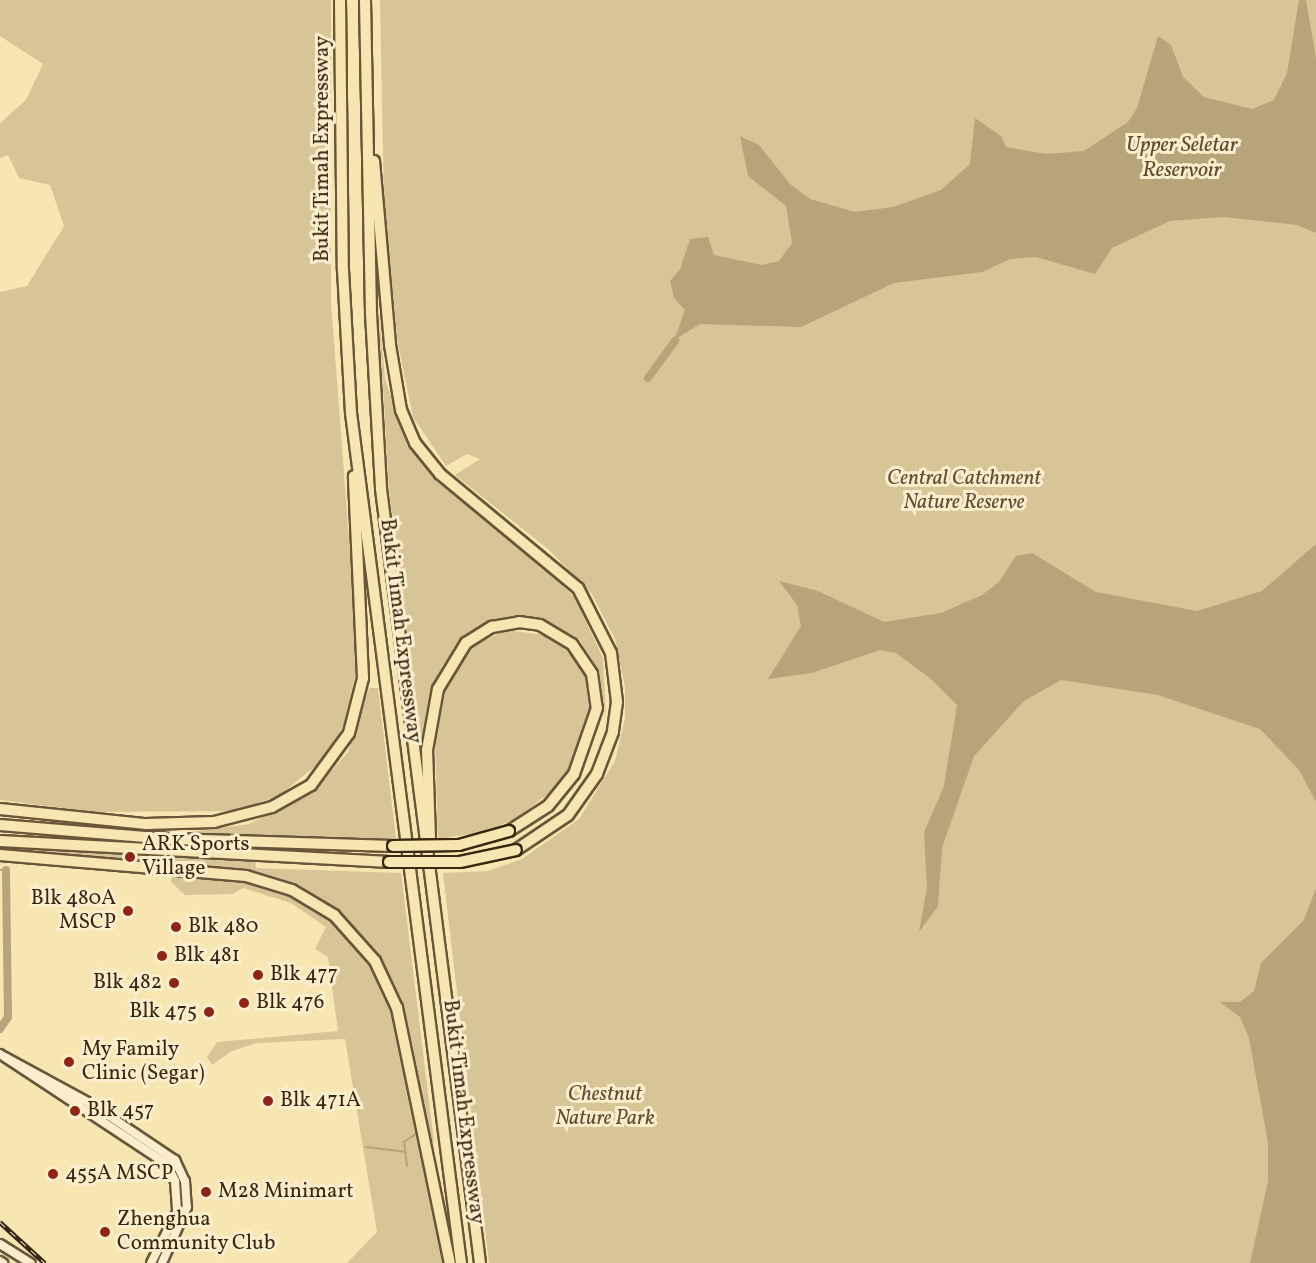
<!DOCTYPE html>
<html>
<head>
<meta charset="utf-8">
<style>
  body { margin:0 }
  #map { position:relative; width:1316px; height:1263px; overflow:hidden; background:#f7e5b2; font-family:Vollkorn,serif }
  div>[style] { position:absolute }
  .green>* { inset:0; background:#d7c597 }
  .water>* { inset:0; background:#b7a47b }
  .stream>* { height:2px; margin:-1px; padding:0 1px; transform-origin:1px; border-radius:1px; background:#b7a47b }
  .canal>* { height:8px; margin:-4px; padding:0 4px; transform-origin:4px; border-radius:4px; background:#b7a47b }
  .roads { filter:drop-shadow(2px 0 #695639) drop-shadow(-2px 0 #695639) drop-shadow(0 2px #695639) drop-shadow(0 -2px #695639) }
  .tertiary>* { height:8px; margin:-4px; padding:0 4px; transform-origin:4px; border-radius:4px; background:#faeecd }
  .secondary>* { height:8px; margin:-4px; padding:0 4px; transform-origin:4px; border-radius:4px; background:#faeecd }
  .motorway>* { height:10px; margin:-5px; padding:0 5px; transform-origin:5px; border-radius:5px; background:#f7e5b2 }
  .rail>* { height:4.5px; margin-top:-2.25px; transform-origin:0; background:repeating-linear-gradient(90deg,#faeecd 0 7px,#3a2711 0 14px); box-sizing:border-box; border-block:2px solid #3a2711 }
  .bridges { filter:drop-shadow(2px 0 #3a2711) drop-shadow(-2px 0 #3a2711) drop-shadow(0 2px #3a2711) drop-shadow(0 -2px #3a2711) }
  .motorway-bridge>* { height:10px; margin:-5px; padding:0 5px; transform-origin:5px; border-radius:5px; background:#f7e5b2 }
  .dots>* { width:16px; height:16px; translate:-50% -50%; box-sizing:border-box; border:3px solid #faeecd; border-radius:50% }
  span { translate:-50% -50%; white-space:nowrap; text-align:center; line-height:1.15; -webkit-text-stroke:6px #faeecd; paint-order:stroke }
  .street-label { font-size:21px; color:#3a2711 }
  .park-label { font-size:21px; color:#614e32; font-style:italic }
  .poi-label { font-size:21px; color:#3a2711 }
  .left { translate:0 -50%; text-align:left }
  .right { translate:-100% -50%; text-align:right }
  .water-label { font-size:22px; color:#604c31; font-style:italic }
</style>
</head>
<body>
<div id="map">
  <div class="green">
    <div style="clip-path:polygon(0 0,331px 0,331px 301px,358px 661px,345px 722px,324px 759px,280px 795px,237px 811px,94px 812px,0 800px,0 292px,27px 286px,64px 226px,50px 185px,19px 178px,8px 155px,0 158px,0 123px,26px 100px,43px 64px,0 36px)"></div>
    <div style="clip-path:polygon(380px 0,1316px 0,1316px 1263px,489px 1263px,443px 873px,488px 871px,522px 859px,579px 819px,615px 761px,625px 718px,625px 687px,615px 639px,592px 594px,548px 549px,455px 475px,480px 459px,467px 454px,446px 466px,413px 417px,398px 344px,384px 202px)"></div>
    <div style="clip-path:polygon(378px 301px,385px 379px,408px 447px,437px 482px,538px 560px,575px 598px,603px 658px,606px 718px,599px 670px,579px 639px,536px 618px,497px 619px,465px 636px,442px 666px,429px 699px,423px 754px,389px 489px)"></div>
    <div style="clip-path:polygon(506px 630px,552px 636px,585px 670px,590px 708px,580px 751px,556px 788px,516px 818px,488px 831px,438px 839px,435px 735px,444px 691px,470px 648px)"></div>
    <div style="clip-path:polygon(369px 688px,378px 688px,396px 839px,176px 834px,249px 824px,311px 794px,348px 752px)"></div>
    <div style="clip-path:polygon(5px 836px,255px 852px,256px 868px,401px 873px,434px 1142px,429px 1143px,380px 964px,330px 906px,296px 887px,256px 875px,5px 862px)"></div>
    <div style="clip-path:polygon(172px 874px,244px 881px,291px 895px,331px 920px,369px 962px,391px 1004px,444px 1263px,347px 1263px,377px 1232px,345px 1039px,257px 1043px,232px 1051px,212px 1065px,207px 1057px,217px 1042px,338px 1031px,328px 957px,315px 949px,326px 927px,291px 903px,243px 888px,232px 894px,185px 895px,171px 882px)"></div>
  </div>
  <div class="water">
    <div style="clip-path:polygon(1299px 0,1306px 0,1316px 58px,1316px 233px,1297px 225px,1223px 217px,1170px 221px,1112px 248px,1095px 274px,1036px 257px,1010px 259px,982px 272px,894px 283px,801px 327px,700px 324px,674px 340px,685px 310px,674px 298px,670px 281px,680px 269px,690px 239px,708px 237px,714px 255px,762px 265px,779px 261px,792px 243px,786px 206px,748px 176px,740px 136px,759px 145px,790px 184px,810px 199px,855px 212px,893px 207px,941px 190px,970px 164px,975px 118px,1001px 136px,1006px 147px,1046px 154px,1084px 151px,1128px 122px,1137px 108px,1158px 36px,1171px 45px,1183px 77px,1204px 97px,1252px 109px,1274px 100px,1287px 73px)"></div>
    <div style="clip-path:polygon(1316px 544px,1316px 802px,1299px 770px,1260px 729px,1158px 695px,1061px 680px,1024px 701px,974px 756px,942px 848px,938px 906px,919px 932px,927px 887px,924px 832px,944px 786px,957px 705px,931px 679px,896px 653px,880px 650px,812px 673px,768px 679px,801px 626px,797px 605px,779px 581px,818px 591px,884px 622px,941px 613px,982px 595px,999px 582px,1016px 556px,1032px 553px,1096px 592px,1197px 611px,1262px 591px)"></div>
    <div style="clip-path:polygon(1316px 888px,1316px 1263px,1250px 1263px,1268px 1181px,1268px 1143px,1249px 1038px,1240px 1017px,1220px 1002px,1240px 1002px,1254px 991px,1261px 963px,1304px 920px)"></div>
  </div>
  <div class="stream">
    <div style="left:0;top:870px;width:6px"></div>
    <div style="left:366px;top:1147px;width:39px;rotate:7deg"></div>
    <div style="left:407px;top:1166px;width:24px;rotate:-97deg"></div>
    <div style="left:404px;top:1142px;width:14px;rotate:-34deg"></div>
  </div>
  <div class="canal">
    <div style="left:648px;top:378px;width:46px;rotate:-53.9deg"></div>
    <div style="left:0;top:1029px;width:14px;rotate:-56deg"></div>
    <div style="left:8px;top:1017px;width:147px;rotate:-90.8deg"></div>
  </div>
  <div class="roads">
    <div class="tertiary">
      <div style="left:0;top:1054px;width:200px;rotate:33.4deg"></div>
      <div style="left:167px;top:1164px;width:19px;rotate:65deg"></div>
      <div style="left:175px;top:1181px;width:31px;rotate:86deg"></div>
      <div style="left:177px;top:1212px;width:57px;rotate:117deg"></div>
      <div style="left:5px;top:1057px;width:100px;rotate:28.6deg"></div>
      <div style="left:93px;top:1105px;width:99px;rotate:33.9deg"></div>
      <div style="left:175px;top:1160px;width:23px;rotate:65deg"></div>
      <div style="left:185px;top:1181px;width:26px;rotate:86deg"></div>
      <div style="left:187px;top:1207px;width:61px;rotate:114.1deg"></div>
    </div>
    <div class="secondary">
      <div style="left:0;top:1244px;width:36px;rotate:32deg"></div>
      <div style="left:0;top:1261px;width:4px;rotate:34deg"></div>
    </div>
    <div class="motorway">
      <div style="left:340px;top:0;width:270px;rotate:89.4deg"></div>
      <div style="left:343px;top:270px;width:143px;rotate:86.8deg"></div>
      <div style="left:351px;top:413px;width:857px;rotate:82.63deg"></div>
      <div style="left:365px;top:0;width:314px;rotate:88.9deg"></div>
      <div style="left:371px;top:314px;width:175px;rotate:86.7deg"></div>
      <div style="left:381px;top:489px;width:780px;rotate:82.71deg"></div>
      <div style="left:374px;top:161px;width:185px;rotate:85deg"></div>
      <div style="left:390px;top:345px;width:66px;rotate:80.4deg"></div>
      <div style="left:401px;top:410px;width:36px;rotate:67deg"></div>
      <div style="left:415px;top:443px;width:40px;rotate:51deg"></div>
      <div style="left:440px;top:474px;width:179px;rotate:39.6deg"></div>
      <div style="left:578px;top:588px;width:73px;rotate:63.1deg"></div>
      <div style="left:611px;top:653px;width:49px;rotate:83deg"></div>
      <div style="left:617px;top:702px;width:30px;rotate:98deg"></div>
      <div style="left:613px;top:732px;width:45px;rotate:110.9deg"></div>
      <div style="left:597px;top:774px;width:50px;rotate:125.3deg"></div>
      <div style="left:568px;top:815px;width:63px;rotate:146.1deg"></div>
      <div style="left:0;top:809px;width:147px;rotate:5.9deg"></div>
      <div style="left:146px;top:824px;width:68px;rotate:-1.7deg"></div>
      <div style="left:214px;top:822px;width:60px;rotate:-14.5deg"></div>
      <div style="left:272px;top:807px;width:45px;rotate:-29.4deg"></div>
      <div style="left:311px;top:785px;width:64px;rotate:-53.8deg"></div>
      <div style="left:349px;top:733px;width:57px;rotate:-75.7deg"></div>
      <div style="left:363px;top:678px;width:202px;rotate:-92.6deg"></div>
      <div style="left:0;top:825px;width:173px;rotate:4.7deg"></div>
      <div style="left:172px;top:839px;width:221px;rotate:1.8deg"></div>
      <div style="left:430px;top:839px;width:89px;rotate:-91.9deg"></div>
      <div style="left:427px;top:750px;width:62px;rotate:-79.8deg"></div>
      <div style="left:438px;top:689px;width:54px;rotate:-58.7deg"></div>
      <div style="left:466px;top:643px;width:31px;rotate:-32deg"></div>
      <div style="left:492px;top:627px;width:27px;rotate:-10deg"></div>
      <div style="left:519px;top:622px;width:21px;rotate:8deg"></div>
      <div style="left:540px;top:625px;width:37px;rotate:31deg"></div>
      <div style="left:572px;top:644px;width:36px;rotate:56deg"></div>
      <div style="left:592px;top:674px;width:34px;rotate:82deg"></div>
      <div style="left:597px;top:708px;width:70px;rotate:109.2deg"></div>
      <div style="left:574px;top:774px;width:41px;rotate:129.1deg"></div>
      <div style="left:548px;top:806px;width:46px;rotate:147.3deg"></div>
      <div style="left:0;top:841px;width:390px;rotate:3.1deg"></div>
      <div style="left:0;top:855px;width:247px;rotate:4.9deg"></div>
      <div style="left:246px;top:876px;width:48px;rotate:16.9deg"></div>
      <div style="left:292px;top:890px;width:49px;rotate:30.8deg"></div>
      <div style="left:334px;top:915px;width:62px;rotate:48.3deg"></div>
      <div style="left:375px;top:961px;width:52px;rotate:64.9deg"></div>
      <div style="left:397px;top:1008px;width:260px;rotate:78.3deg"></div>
    </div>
  </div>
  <div class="rail">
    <div style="left:0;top:1222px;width:61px;rotate:42.3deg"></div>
  </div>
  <div class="bridges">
    <div class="motorway-bridge">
      <div style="left:393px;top:846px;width:66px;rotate:-0.9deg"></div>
      <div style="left:459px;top:845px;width:52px;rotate:-15.6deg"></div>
      <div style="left:389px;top:862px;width:71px"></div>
      <div style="left:460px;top:862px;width:57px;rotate:-12.1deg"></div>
    </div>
  </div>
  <div class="dots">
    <div style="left:130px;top:857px;background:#8f2418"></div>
    <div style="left:128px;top:911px;background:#8f2418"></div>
    <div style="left:176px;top:927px;background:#8f2418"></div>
    <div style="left:162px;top:956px;background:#8f2418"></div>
    <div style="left:258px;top:975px;background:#8f2418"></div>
    <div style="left:174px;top:983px;background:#8f2418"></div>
    <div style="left:244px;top:1003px;background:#8f2418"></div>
    <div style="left:209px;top:1012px;background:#8f2418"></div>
    <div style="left:69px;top:1062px;background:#8f2418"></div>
    <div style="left:268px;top:1101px;background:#8f2418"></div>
    <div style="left:75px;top:1111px;background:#8f2418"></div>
    <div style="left:53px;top:1174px;background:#8f2418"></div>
    <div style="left:206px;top:1192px;background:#8f2418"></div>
    <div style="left:105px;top:1232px;background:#8f2418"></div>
  </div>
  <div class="street-label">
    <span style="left:323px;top:149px;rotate:-90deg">Bukit Timah Expressway</span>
    <span style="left:400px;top:631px;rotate:83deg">Bukit Timah Expressway</span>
    <span style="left:463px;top:1112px;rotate:83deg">Bukit Timah Expressway</span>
  </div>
  <div class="park-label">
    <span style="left:964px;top:491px">Central Catchment<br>Nature Reserve</span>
    <span style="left:605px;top:1107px">Chestnut<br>Nature Park</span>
  </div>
  <div class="poi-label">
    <span class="left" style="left:142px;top:857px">ARK Sports<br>Village</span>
    <span class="right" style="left:116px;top:911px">Blk 480A<br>MSCP</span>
    <span class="left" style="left:188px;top:927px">Blk 480</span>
    <span class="left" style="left:174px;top:956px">Blk 481</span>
    <span class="left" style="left:270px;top:975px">Blk 477</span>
    <span class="right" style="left:162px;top:983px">Blk 482</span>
    <span class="left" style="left:256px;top:1003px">Blk 476</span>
    <span class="right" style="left:197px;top:1012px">Blk 475</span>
    <span class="left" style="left:82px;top:1062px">My Family<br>Clinic (Segar)</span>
    <span class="left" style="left:280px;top:1101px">Blk 471A</span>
    <span class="left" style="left:87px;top:1111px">Blk 457</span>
    <span class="left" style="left:65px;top:1174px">455A MSCP</span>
    <span class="left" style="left:218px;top:1192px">M28 Minimart</span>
    <span class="left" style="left:117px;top:1232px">Zhenghua<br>Community Club</span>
  </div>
  <div class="water-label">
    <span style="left:1182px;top:158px">Upper Seletar<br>Reservoir</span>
  </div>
</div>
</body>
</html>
